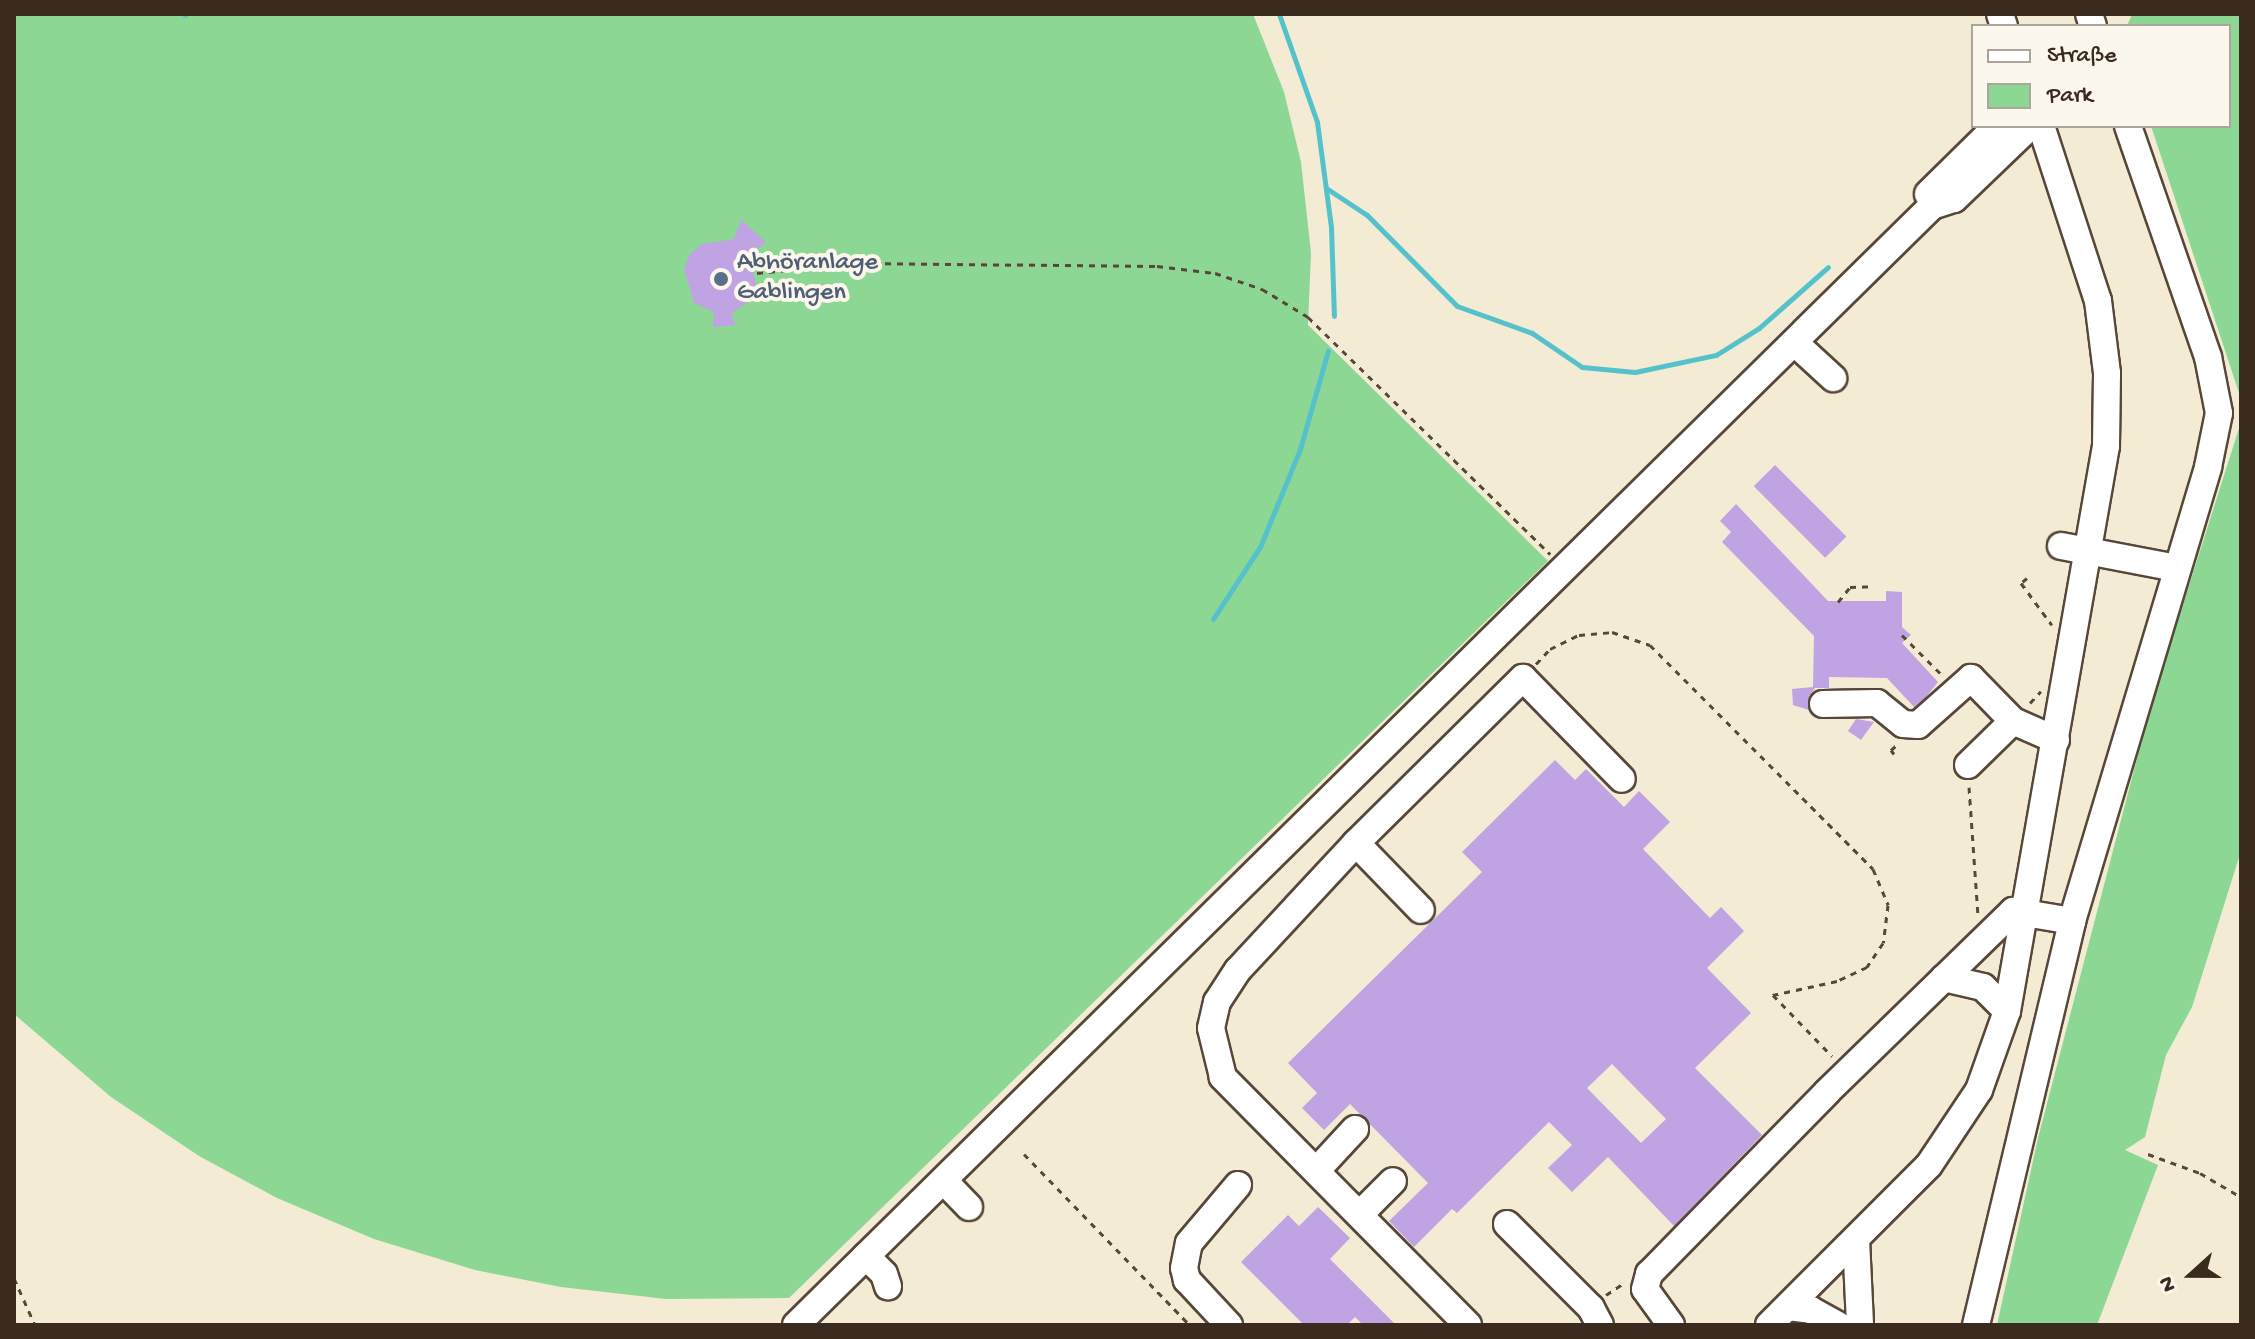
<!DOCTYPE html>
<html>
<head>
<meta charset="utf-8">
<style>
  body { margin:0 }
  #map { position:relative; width:2255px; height:1339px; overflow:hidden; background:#f4ebd4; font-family:"Gochi Hand",sans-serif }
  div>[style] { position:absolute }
  .green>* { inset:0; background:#8cd794 }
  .stream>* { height:5px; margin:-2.5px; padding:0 2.5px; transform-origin:2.5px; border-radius:2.5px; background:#55c2cb }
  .building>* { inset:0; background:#c0a3e2; transform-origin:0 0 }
  .path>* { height:3px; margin-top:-1.5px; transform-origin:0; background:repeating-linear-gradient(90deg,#574739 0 6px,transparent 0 12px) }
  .roads { filter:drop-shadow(2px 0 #574739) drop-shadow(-2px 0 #574739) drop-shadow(0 2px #574739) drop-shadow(0 -2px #574739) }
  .minor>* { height:26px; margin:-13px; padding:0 13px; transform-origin:13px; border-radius:13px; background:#fff }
  .dots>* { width:22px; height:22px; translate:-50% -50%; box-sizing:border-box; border:4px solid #fbf7ec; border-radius:50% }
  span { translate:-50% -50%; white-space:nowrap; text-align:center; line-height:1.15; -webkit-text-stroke:8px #fbf7ec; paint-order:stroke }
  .service-label { font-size:26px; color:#4e5e75 }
  .left { translate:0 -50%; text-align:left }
  .frame { position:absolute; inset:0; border:16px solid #3b2a1e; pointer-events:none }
  .legend { position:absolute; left:1971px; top:24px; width:260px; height:104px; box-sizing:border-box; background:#fbf7ec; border:2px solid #aea59a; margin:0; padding:10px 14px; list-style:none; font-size:24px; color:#3b2a1e }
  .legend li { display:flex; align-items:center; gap:16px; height:40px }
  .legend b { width:40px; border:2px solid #aea59a }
  .north { position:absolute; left:2151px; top:1235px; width:80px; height:80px; -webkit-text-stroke:6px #fbf7ec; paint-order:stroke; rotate:249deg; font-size:22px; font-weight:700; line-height:32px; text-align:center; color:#3b2a1e }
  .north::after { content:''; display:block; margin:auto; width:28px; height:36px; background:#3b2a1e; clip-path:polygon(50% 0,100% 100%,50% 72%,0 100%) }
</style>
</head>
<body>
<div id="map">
  <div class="green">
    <div style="clip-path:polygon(14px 14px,1253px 14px,1284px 92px,1301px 162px,1311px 253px,1308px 325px,1548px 561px,789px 1298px,666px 1299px,561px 1287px,475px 1270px,374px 1239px,277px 1198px,199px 1156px,111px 1097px,14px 1014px)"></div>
    <div style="clip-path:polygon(2132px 14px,2241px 14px,2241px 399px,2151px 126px,2229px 126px,2229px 26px,2127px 26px)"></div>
    <div style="clip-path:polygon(2241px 422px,2241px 851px,2192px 1007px,2166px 1055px,2145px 1137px,2125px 1150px,2158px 1165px,2097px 1325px,1997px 1325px,2038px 1138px,2151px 705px)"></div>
  </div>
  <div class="stream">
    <div style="left:1279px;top:14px;width:114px;rotate:70.6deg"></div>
    <div style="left:1317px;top:122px;width:106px;rotate:82.4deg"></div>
    <div style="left:1331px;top:227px;width:89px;rotate:88.1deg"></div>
    <div style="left:185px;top:15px;width:1px;rotate:-90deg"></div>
    <div style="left:1326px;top:188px;width:49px;rotate:33.4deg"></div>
    <div style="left:1367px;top:215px;width:128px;rotate:45.3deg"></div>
    <div style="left:1457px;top:306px;width:80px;rotate:19.8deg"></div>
    <div style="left:1532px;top:333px;width:60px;rotate:34.2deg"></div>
    <div style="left:1582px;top:367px;width:53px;rotate:5.4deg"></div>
    <div style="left:1635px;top:372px;width:83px;rotate:-11.9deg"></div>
    <div style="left:1716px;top:355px;width:51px;rotate:-32.1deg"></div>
    <div style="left:1759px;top:328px;width:92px;rotate:-41.5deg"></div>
    <div style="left:1213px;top:619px;width:86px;rotate:-56.9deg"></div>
    <div style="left:1260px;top:547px;width:106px;rotate:-67.8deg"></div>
    <div style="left:1300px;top:449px;width:102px;rotate:-74.1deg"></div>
  </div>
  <div class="building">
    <div style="clip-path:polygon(741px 220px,766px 242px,750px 255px,756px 286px,749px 301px,731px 314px,736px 325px,713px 327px,714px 312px,694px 303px,684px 269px,690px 254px,702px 244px,734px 239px)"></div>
    <div style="left:1775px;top:465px;width:101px;height:30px;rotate:45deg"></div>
    <div style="clip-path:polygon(1736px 504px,1828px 601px,1886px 601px,1886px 591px,1902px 592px,1902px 627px,1911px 635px,1902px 643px,1938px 682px,1926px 697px,1914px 707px,1887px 678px,1829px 677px,1829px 688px,1815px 688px,1809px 696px,1809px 710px,1793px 705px,1792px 689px,1813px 687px,1814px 636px,1722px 542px,1731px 532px,1720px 521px)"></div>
    <div style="clip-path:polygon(1856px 719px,1874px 722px,1861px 740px,1848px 731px)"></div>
    <div style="clip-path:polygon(evenodd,1555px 760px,1575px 780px,1586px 769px,1624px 807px,1639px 791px,1670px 822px,1643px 849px,1710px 918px,1721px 907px,1744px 931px,1707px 968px,1751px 1013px,1695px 1068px,1762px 1135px,1674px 1226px,1608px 1157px,1572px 1192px,1548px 1168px,1572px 1145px,1549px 1122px,1457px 1213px,1452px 1209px,1414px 1247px,1389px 1221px,1428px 1183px,1350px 1104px,1324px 1130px,1302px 1108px,1317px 1093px,1288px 1063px,1482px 872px,1462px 852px,1555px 760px,1612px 1064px,1666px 1119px,1641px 1143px,1587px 1088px,1612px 1064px)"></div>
    <div style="clip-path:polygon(1318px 1207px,1350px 1238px,1330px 1259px,1396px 1325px,1363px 1325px,1355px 1317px,1347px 1325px,1304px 1325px,1241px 1262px,1288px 1215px,1299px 1226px)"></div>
  </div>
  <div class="path">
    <div style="left:757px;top:273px;width:104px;rotate:-5.5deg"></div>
    <div style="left:861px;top:263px;width:296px;rotate:0.6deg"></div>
    <div style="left:1157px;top:266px;width:58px;rotate:6.9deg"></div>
    <div style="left:1215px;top:273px;width:50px;rotate:18.8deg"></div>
    <div style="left:1262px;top:289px;width:54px;rotate:31.3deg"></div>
    <div style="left:1308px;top:317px;width:339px;rotate:44.4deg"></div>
    <div style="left:2027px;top:578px;width:8px;rotate:140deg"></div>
    <div style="left:2021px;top:583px;width:52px;rotate:53.6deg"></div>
    <div style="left:1838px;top:602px;width:19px;rotate:-51deg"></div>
    <div style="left:1850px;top:587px;width:24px;rotate:-2deg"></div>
    <div style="left:1902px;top:635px;width:57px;rotate:45deg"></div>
    <div style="left:1536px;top:664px;width:21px;rotate:-47deg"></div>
    <div style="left:1550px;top:649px;width:32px;rotate:-26deg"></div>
    <div style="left:1579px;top:635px;width:33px;rotate:-5deg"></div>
    <div style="left:1612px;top:632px;width:40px;rotate:18.9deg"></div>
    <div style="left:1650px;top:645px;width:316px;rotate:45.1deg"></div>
    <div style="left:1873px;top:869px;width:39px;rotate:67deg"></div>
    <div style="left:1888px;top:905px;width:38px;rotate:97deg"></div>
    <div style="left:1883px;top:943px;width:29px;rotate:124deg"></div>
    <div style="left:1867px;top:967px;width:33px;rotate:155deg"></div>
    <div style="left:1837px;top:981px;width:66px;rotate:167.7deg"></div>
    <div style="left:1773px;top:995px;width:85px;rotate:46deg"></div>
    <div style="left:2030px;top:703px;width:16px;rotate:-47deg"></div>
    <div style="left:1894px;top:754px;width:5px;rotate:-127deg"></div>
    <div style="left:1891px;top:750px;width:9px;rotate:-41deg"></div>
    <div style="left:1969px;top:787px;width:129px;rotate:86deg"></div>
    <div style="left:1024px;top:1154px;width:238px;rotate:45.9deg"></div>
    <div style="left:2148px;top:1154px;width:55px;rotate:20.1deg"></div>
    <div style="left:2200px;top:1173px;width:48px;rotate:30.3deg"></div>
    <div style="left:14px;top:1278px;width:51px;rotate:65.9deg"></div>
    <div style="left:1606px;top:1295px;width:23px;rotate:-34deg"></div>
  </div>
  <div class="roads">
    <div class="minor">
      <div style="left:2000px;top:14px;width:13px;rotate:72deg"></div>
      <div style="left:2089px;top:14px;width:13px;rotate:72deg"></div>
      <div style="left:1928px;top:194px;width:97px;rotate:-44.6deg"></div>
      <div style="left:1795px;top:343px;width:52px;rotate:42.6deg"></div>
      <div style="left:2061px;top:546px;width:117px;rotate:10.8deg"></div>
      <div style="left:1823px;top:704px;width:54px;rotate:-1.1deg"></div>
      <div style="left:1877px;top:703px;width:33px;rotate:39deg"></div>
      <div style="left:1903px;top:724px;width:15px;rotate:4deg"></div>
      <div style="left:1918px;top:725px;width:71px;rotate:-41.6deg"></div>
      <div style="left:1971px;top:678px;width:60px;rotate:45.7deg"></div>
      <div style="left:1968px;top:765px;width:63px;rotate:-44.4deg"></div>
      <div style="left:2013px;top:721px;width:47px;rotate:23.8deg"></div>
      <div style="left:1356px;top:843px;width:93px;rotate:45.9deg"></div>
      <div style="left:1944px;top:978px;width:40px;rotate:13deg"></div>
      <div style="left:1983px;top:987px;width:34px;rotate:45deg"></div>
      <div style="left:1317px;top:1170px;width:56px;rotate:-47.2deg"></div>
      <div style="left:944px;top:1181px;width:36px;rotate:46deg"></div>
      <div style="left:1361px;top:1213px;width:45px;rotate:-45deg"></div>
      <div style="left:1507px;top:1224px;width:119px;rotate:45deg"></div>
      <div style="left:1591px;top:1308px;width:19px;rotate:62deg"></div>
      <div style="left:1856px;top:1239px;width:86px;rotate:87.3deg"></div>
      <div style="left:866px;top:1256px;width:25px;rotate:45deg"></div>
      <div style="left:884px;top:1274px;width:13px;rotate:72deg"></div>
      <div style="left:1788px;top:1307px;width:23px;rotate:7deg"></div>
      <div style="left:1811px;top:1310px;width:31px;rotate:29deg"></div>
      <div style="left:796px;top:1325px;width:1595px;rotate:-44.57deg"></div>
      <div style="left:1932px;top:206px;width:23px;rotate:-18deg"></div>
      <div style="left:1954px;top:199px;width:105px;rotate:-43.8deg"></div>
      <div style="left:1229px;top:1325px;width:62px;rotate:-133deg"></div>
      <div style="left:1187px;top:1280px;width:12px;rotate:-104deg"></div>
      <div style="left:1184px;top:1268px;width:25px;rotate:-79deg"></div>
      <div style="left:1189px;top:1243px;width:76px;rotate:-49.8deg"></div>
      <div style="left:1468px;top:1325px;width:349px;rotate:-134.7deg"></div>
      <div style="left:1223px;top:1077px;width:50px;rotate:-103.8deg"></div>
      <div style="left:1211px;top:1028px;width:27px;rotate:-77deg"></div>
      <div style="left:1217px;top:1002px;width:38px;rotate:-57deg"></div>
      <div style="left:1238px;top:970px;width:173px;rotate:-47.1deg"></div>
      <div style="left:1356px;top:843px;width:235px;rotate:-44.7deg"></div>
      <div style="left:1523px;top:678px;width:141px;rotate:45.6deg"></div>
      <div style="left:1671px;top:1325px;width:44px;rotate:-125.8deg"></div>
      <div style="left:1645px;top:1289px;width:16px;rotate:-75deg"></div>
      <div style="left:1649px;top:1274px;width:255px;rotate:-45.6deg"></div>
      <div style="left:1827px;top:1092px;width:260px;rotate:-44.2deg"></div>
      <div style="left:2013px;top:911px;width:60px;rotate:9.6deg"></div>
      <div style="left:1769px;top:1325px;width:226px;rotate:-45deg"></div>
      <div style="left:1929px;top:1165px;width:90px;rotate:-56.3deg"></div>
      <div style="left:1979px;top:1090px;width:84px;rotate:-70.5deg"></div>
      <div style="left:2007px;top:1011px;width:574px;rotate:-80.06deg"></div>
      <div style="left:2106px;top:446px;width:73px;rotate:-89.2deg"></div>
      <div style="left:2107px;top:373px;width:73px;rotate:-97.1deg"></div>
      <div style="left:2098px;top:301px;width:184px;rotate:-108deg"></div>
      <div style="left:1976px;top:1325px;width:415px;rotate:-76.6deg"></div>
      <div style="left:2072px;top:921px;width:474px;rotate:-73.3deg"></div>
      <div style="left:2208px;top:467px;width:55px;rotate:-78.5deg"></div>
      <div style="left:2219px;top:413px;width:57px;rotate:-101.1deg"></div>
      <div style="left:2208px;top:357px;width:244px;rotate:-109.1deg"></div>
    </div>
  </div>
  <div class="dots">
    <div style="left:721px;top:279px;background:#5c6f8a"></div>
  </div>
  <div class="service-label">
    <span class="left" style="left:737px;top:279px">Abhöranlage<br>Gablingen</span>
  </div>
  <div class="frame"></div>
  <ul class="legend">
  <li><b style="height:10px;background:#fff"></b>Straße</li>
  <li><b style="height:22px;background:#8cd794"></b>Park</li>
  </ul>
  <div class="north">N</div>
</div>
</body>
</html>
